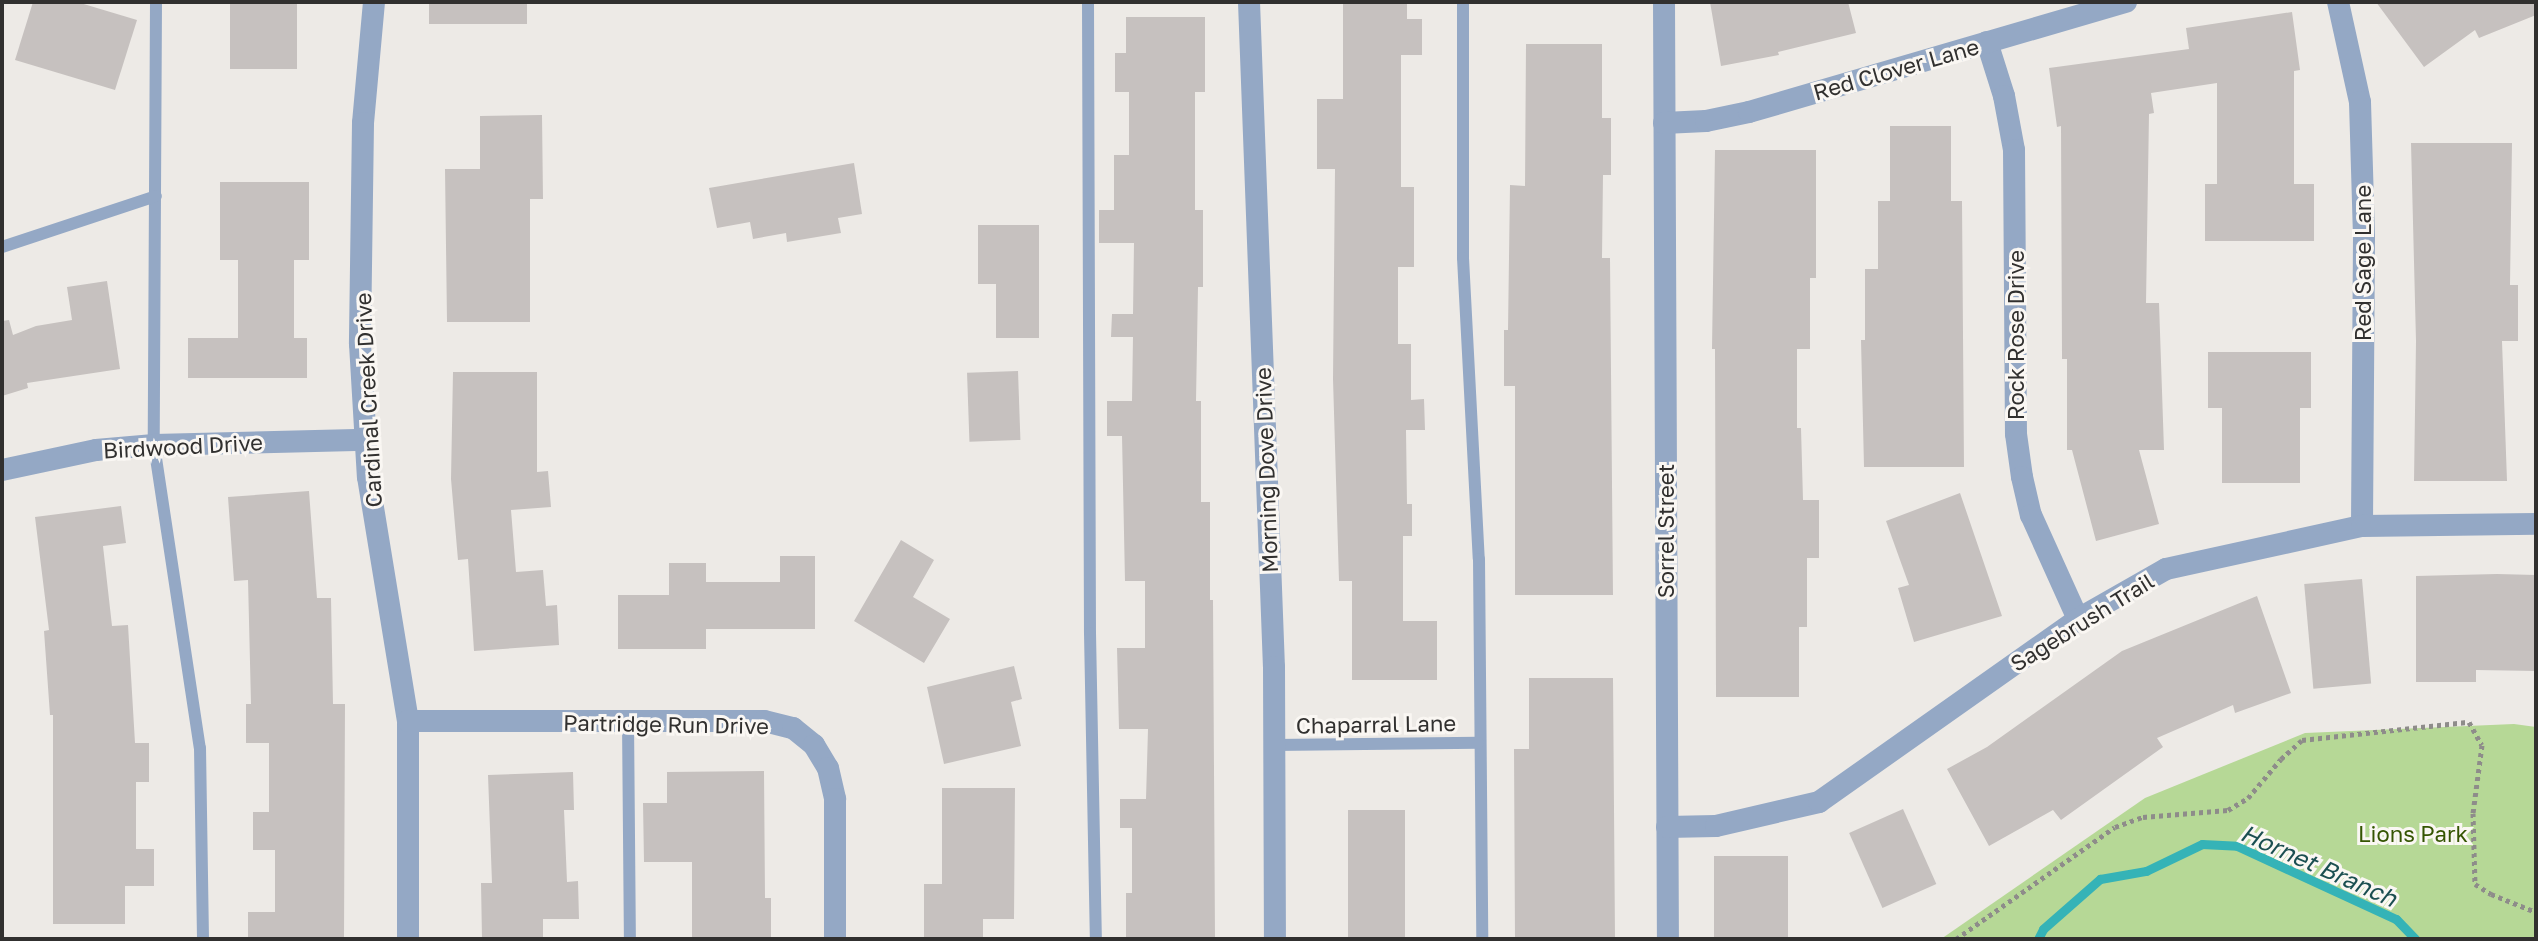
<!DOCTYPE html>
<html>
<head>
<meta charset="utf-8">
<style>
  body { margin:0 }
  #map { position:relative; width:2538px; height:941px; overflow:hidden; background:#edeae6; font-family:"Golos Text",sans-serif }
  div>[style] { position:absolute }
  .green>* { inset:0; background:#b6d896 }
  .stream>* { height:9px; margin:-4.5px; padding:0 4.5px; transform-origin:4.5px; border-radius:4.5px; background:#35b3b7 }
  .building>* { inset:0; background:#c6c1bf; transform-origin:0 0 }
  .path>* { height:5px; margin-top:-2.5px; transform-origin:0; background:repeating-linear-gradient(90deg,#8e8c8a 0 4px,transparent 0 8px) }
  .service>* { height:12px; margin:-6px; padding:0 6px; transform-origin:6px; border-radius:6px; background:#94a8c5 }
  .minor>* { height:22px; margin:-11px; padding:0 11px; transform-origin:11px; border-radius:11px; background:#94a8c5 }
  span { translate:-50% -50%; white-space:nowrap; text-align:center; line-height:1.15; -webkit-text-stroke:6px #faf7f3; paint-order:stroke }
  .street-label { font-size:22px; color:#31302f }
  .park-label { font-size:22px; color:#355502 }
  .water-label { font-size:24px; color:#1b4f51; font-style:italic }
  .frame { position:absolute; inset:0; border:4px solid #31302f; pointer-events:none }
</style>
</head>
<body>
<div id="map">
  <div class="green">
    <div style="clip-path:polygon(2514px 724px,2536px 727px,2536px 939px,1941px 939px,2145px 798px,2305px 733px)"></div>
  </div>
  <div class="stream">
    <div style="left:2038px;top:939px;width:11px;rotate:-63deg"></div>
    <div style="left:2043px;top:929px;width:76px;rotate:-41.3deg"></div>
    <div style="left:2100px;top:879px;width:47px;rotate:-9.9deg"></div>
    <div style="left:2146px;top:871px;width:62px;rotate:-25.7deg"></div>
    <div style="left:2202px;top:844px;width:35px;rotate:3deg"></div>
    <div style="left:2237px;top:846px;width:175px;rotate:24.7deg"></div>
    <div style="left:2396px;top:919px;width:28px;rotate:46deg"></div>
  </div>
  <div class="building">
    <div style="clip-path:polygon(33px 2px,77px 2px,137px 20px,115px 90px,15px 60px)"></div>
    <div style="left:230px;top:2px;width:67px;height:67px"></div>
    <div style="left:429px;top:2px;width:98px;height:22px"></div>
    <div style="clip-path:polygon(1343px 2px,1407px 2px,1407px 19px,1422px 19px,1422px 55px,1401px 55px,1401px 187px,1414px 187px,1414px 267px,1398px 267px,1398px 344px,1411px 344px,1411px 400px,1424px 399px,1425px 430px,1406px 430px,1407px 504px,1412px 504px,1412px 536px,1403px 536px,1403px 621px,1437px 621px,1437px 680px,1352px 680px,1352px 581px,1339px 581px,1333px 379px,1335px 169px,1317px 169px,1317px 99px,1343px 99px)"></div>
    <div style="clip-path:polygon(1710px 2px,1848px 2px,1856px 33px,1778px 52px,1779px 55px,1721px 66px)"></div>
    <div style="clip-path:polygon(2376px 2px,2536px 2px,2536px 15px,2479px 38px,2475px 30px,2424px 67px)"></div>
    <div style="clip-path:polygon(2292px 12px,2300px 70px,2294px 71px,2294px 184px,2314px 184px,2314px 241px,2205px 241px,2205px 184px,2217px 184px,2217px 83px,2151px 93px,2154px 113px,2149px 114px,2146px 303px,2159px 303px,2164px 450px,2139px 450px,2159px 524px,2096px 541px,2072px 450px,2067px 450px,2067px 359px,2062px 359px,2061px 126px,2057px 127px,2049px 68px,2189px 49px,2186px 28px)"></div>
    <div style="clip-path:polygon(1126px 17px,1205px 17px,1205px 92px,1195px 92px,1195px 210px,1203px 210px,1203px 287px,1198px 287px,1196px 401px,1201px 401px,1201px 502px,1210px 502px,1210px 600px,1213px 600px,1215px 939px,1126px 939px,1126px 893px,1132px 893px,1132px 828px,1120px 828px,1120px 799px,1146px 799px,1148px 729px,1119px 729px,1117px 648px,1145px 648px,1145px 581px,1125px 581px,1122px 436px,1107px 436px,1107px 401px,1132px 401px,1133px 337px,1111px 337px,1112px 314px,1133px 314px,1134px 243px,1099px 243px,1099px 210px,1114px 210px,1114px 155px,1129px 155px,1129px 92px,1115px 92px,1115px 53px,1126px 53px)"></div>
    <div style="clip-path:polygon(1526px 44px,1602px 44px,1602px 118px,1611px 118px,1611px 175px,1603px 175px,1602px 258px,1610px 258px,1613px 595px,1515px 595px,1515px 386px,1504px 386px,1504px 330px,1508px 330px,1510px 185px,1525px 186px)"></div>
    <div style="clip-path:polygon(542px 115px,543px 199px,530px 199px,530px 322px,447px 322px,445px 169px,480px 169px,480px 116px)"></div>
    <div style="clip-path:polygon(1890px 126px,1951px 126px,1951px 201px,1962px 201px,1964px 467px,1864px 467px,1861px 340px,1865px 340px,1865px 269px,1878px 269px,1878px 201px,1890px 201px)"></div>
    <div style="clip-path:polygon(2411px 143px,2512px 143px,2510px 285px,2518px 285px,2518px 341px,2502px 341px,2507px 481px,2414px 481px,2416px 341px)"></div>
    <div style="clip-path:polygon(1715px 150px,1816px 150px,1816px 278px,1810px 278px,1810px 349px,1797px 349px,1797px 428px,1801px 428px,1803px 500px,1819px 500px,1819px 558px,1807px 558px,1807px 627px,1799px 627px,1799px 697px,1716px 697px,1715px 349px,1712px 349px)"></div>
    <div style="clip-path:polygon(854px 163px,862px 214px,838px 218px,841px 233px,787px 242px,786px 233px,753px 239px,750px 222px,717px 228px,709px 188px)"></div>
    <div style="clip-path:polygon(220px 182px,309px 182px,309px 260px,294px 260px,294px 338px,307px 338px,307px 378px,188px 378px,188px 338px,238px 338px,238px 260px,220px 260px)"></div>
    <div style="clip-path:polygon(978px 225px,1039px 225px,1039px 338px,996px 338px,996px 284px,978px 284px)"></div>
    <div style="clip-path:polygon(107px 281px,120px 369px,27px 383px,28px 388px,2px 396px,2px 321px,9px 320px,13px 335px,36px 326px,72px 320px,67px 287px)"></div>
    <div style="clip-path:polygon(2208px 352px,2311px 352px,2311px 408px,2300px 408px,2300px 483px,2222px 483px,2222px 408px,2208px 408px)"></div>
    <div style="left:1018px;top:371px;width:69px;height:51px;rotate:88deg"></div>
    <div style="clip-path:polygon(453px 372px,537px 372px,537px 472px,548px 471px,551px 507px,511px 510px,516px 572px,543px 570px,546px 606px,557px 605px,559px 645px,474px 651px,468px 559px,458px 560px,451px 479px)"></div>
    <div style="clip-path:polygon(309px 491px,317px 598px,331px 598px,333px 704px,345px 704px,344px 939px,248px 939px,248px 912px,275px 912px,275px 850px,253px 850px,253px 812px,269px 812px,269px 743px,246px 743px,246px 704px,251px 704px,248px 580px,234px 581px,228px 497px)"></div>
    <div style="clip-path:polygon(1960px 493px,2002px 616px,1914px 642px,1898px 588px,1909px 585px,1886px 521px)"></div>
    <div style="clip-path:polygon(121px 506px,126px 543px,103px 546px,112px 626px,128px 625px,135px 743px,149px 743px,149px 782px,136px 782px,136px 849px,154px 849px,154px 886px,125px 886px,125px 924px,53px 924px,53px 715px,50px 715px,44px 631px,49px 630px,35px 517px)"></div>
    <div style="clip-path:polygon(901px 540px,934px 560px,913px 597px,950px 619px,924px 663px,854px 621px)"></div>
    <div style="clip-path:polygon(780px 556px,815px 556px,815px 629px,706px 629px,706px 649px,618px 649px,618px 595px,669px 595px,669px 563px,706px 563px,706px 582px,780px 582px)"></div>
    <div style="clip-path:polygon(2497px 574px,2536px 575px,2536px 671px,2476px 670px,2476px 682px,2416px 682px,2416px 576px)"></div>
    <div style="left:2362px;top:579px;width:105px;height:58px;rotate:85deg"></div>
    <div style="clip-path:polygon(2257px 596px,2291px 693px,2235px 713px,2233px 705px,2157px 738px,2163px 747px,2061px 820px,2053px 810px,1989px 846px,1947px 769px,1987px 747px,2122px 651px)"></div>
    <div style="clip-path:polygon(1014px 666px,1022px 699px,1011px 702px,1021px 746px,944px 764px,927px 687px)"></div>
    <div style="clip-path:polygon(1529px 678px,1613px 678px,1615px 939px,1515px 939px,1514px 749px,1529px 749px)"></div>
    <div style="clip-path:polygon(764px 771px,765px 898px,771px 898px,771px 939px,692px 939px,692px 862px,644px 862px,643px 803px,667px 803px,667px 772px)"></div>
    <div style="clip-path:polygon(573px 772px,574px 810px,564px 810px,567px 882px,578px 881px,579px 919px,543px 919px,543px 939px,482px 939px,481px 883px,492px 883px,488px 775px)"></div>
    <div style="clip-path:polygon(942px 788px,1015px 788px,1014px 919px,983px 919px,983px 939px,924px 939px,924px 884px,942px 884px)"></div>
    <div style="left:1903px;top:809px;width:82px;height:59px;rotate:66deg"></div>
    <div style="left:1348px;top:810px;width:57px;height:129px"></div>
    <div style="left:1714px;top:856px;width:74px;height:83px"></div>
  </div>
  <div class="path">
    <div style="left:1956px;top:939px;width:194px;rotate:-35.2deg"></div>
    <div style="left:2115px;top:827px;width:30px;rotate:-20deg"></div>
    <div style="left:2143px;top:817px;width:85px;rotate:-4.7deg"></div>
    <div style="left:2228px;top:810px;width:23px;rotate:-31deg"></div>
    <div style="left:2248px;top:798px;width:51px;rotate:-49.8deg"></div>
    <div style="left:2281px;top:759px;width:28px;rotate:-42deg"></div>
    <div style="left:2302px;top:740px;width:168px;rotate:-6.2deg"></div>
    <div style="left:2469px;top:722px;width:26px;rotate:61deg"></div>
    <div style="left:2482px;top:745px;width:69px;rotate:97.5deg"></div>
    <div style="left:2473px;top:813px;width:71px;rotate:88.4deg"></div>
    <div style="left:2475px;top:884px;width:19px;rotate:32deg"></div>
    <div style="left:2491px;top:894px;width:48px;rotate:21.8deg"></div>
  </div>
  <div class="service">
    <div style="left:156px;top:2px;width:443px;rotate:90.3deg"></div>
    <div style="left:154px;top:445px;width:306px;rotate:81.4deg"></div>
    <div style="left:200px;top:748px;width:191px;rotate:89.1deg"></div>
    <div style="left:1088px;top:2px;width:631px;rotate:89.82deg"></div>
    <div style="left:1090px;top:633px;width:306px;rotate:88.9deg"></div>
    <div style="left:1463px;top:2px;width:256px;rotate:90deg"></div>
    <div style="left:1463px;top:258px;width:301px;rotate:87deg"></div>
    <div style="left:1479px;top:559px;width:380px;rotate:89.5deg"></div>
    <div style="left:2px;top:247px;width:162px;rotate:-18.3deg"></div>
    <div style="left:628px;top:721px;width:218px;rotate:89.5deg"></div>
    <div style="left:1274px;top:745px;width:204px;rotate:-0.6deg"></div>
  </div>
  <div class="minor">
    <div style="left:374px;top:2px;width:121px;rotate:95.2deg"></div>
    <div style="left:363px;top:123px;width:221px;rotate:90.8deg"></div>
    <div style="left:360px;top:344px;width:133px;rotate:86.6deg"></div>
    <div style="left:368px;top:477px;width:247px;rotate:80.7deg"></div>
    <div style="left:408px;top:721px;width:218px;rotate:90deg"></div>
    <div style="left:1249px;top:2px;width:665px;rotate:87.85deg"></div>
    <div style="left:1274px;top:667px;width:272px;rotate:89.8deg"></div>
    <div style="left:1664px;top:2px;width:937px;rotate:89.76deg"></div>
    <div style="left:2338px;top:2px;width:102px;rotate:77.6deg"></div>
    <div style="left:2360px;top:102px;width:136px;rotate:88.3deg"></div>
    <div style="left:2364px;top:238px;width:288px;rotate:90.4deg"></div>
    <div style="left:1987px;top:42px;width:57px;rotate:72.5deg"></div>
    <div style="left:2004px;top:96px;width:55px;rotate:79.5deg"></div>
    <div style="left:2014px;top:150px;width:284px;rotate:89.6deg"></div>
    <div style="left:2016px;top:434px;width:43px;rotate:82.1deg"></div>
    <div style="left:2022px;top:477px;width:39px;rotate:77deg"></div>
    <div style="left:2031px;top:515px;width:114px;rotate:65.7deg"></div>
    <div style="left:1664px;top:123px;width:42px;rotate:-2.7deg"></div>
    <div style="left:1706px;top:121px;width:44px;rotate:-11.8deg"></div>
    <div style="left:1749px;top:112px;width:393px;rotate:-16.3deg"></div>
    <div style="left:2px;top:470px;width:96px;rotate:-12deg"></div>
    <div style="left:96px;top:450px;width:58px;rotate:-4.9deg"></div>
    <div style="left:154px;top:445px;width:212px;rotate:-1.4deg"></div>
    <div style="left:408px;top:721px;width:356px"></div>
    <div style="left:764px;top:721px;width:30px;rotate:14deg"></div>
    <div style="left:793px;top:728px;width:27px;rotate:39deg"></div>
    <div style="left:814px;top:745px;width:27px;rotate:59deg"></div>
    <div style="left:828px;top:768px;width:32px;rotate:77deg"></div>
    <div style="left:835px;top:799px;width:140px;rotate:90deg"></div>
    <div style="left:1667px;top:827px;width:49px;rotate:-1.2deg"></div>
    <div style="left:1716px;top:826px;width:106px;rotate:-13.1deg"></div>
    <div style="left:1819px;top:802px;width:317px;rotate:-35.2deg"></div>
    <div style="left:2078px;top:619px;width:101px;rotate:-29.6deg"></div>
    <div style="left:2166px;top:569px;width:201px;rotate:-12.4deg"></div>
    <div style="left:2362px;top:526px;width:174px;rotate:-0.7deg"></div>
  </div>
  <div class="street-label">
    <span style="left:1896px;top:69px;rotate:-16deg">Red Clover Lane</span>
    <span style="left:2363px;top:263px;rotate:-90deg">Red Sage Lane</span>
    <span style="left:2016px;top:335px;rotate:-90deg">Rock Rose Drive</span>
    <span style="left:368px;top:400px;rotate:-93deg">Cardinal Creek Drive</span>
    <span style="left:183px;top:446px;rotate:-3deg">Birdwood Drive</span>
    <span style="left:1266px;top:470px;rotate:-92deg">Morning Dove Drive</span>
    <span style="left:1666px;top:531px;rotate:-90deg">Sorrel Street</span>
    <span style="left:2082px;top:622px;rotate:-32deg">Sagebrush Trail</span>
    <span style="left:666px;top:724px;rotate:1deg">Partridge Run Drive</span>
    <span style="left:1376px;top:724px;rotate:-1deg">Chaparral Lane</span>
  </div>
  <div class="park-label">
    <span style="left:2413px;top:834px">Lions Park</span>
  </div>
  <div class="water-label">
    <span style="left:2319px;top:865px;rotate:24deg">Hornet Branch</span>
  </div>
  <div class="frame"></div>
</div>
</body>
</html>
